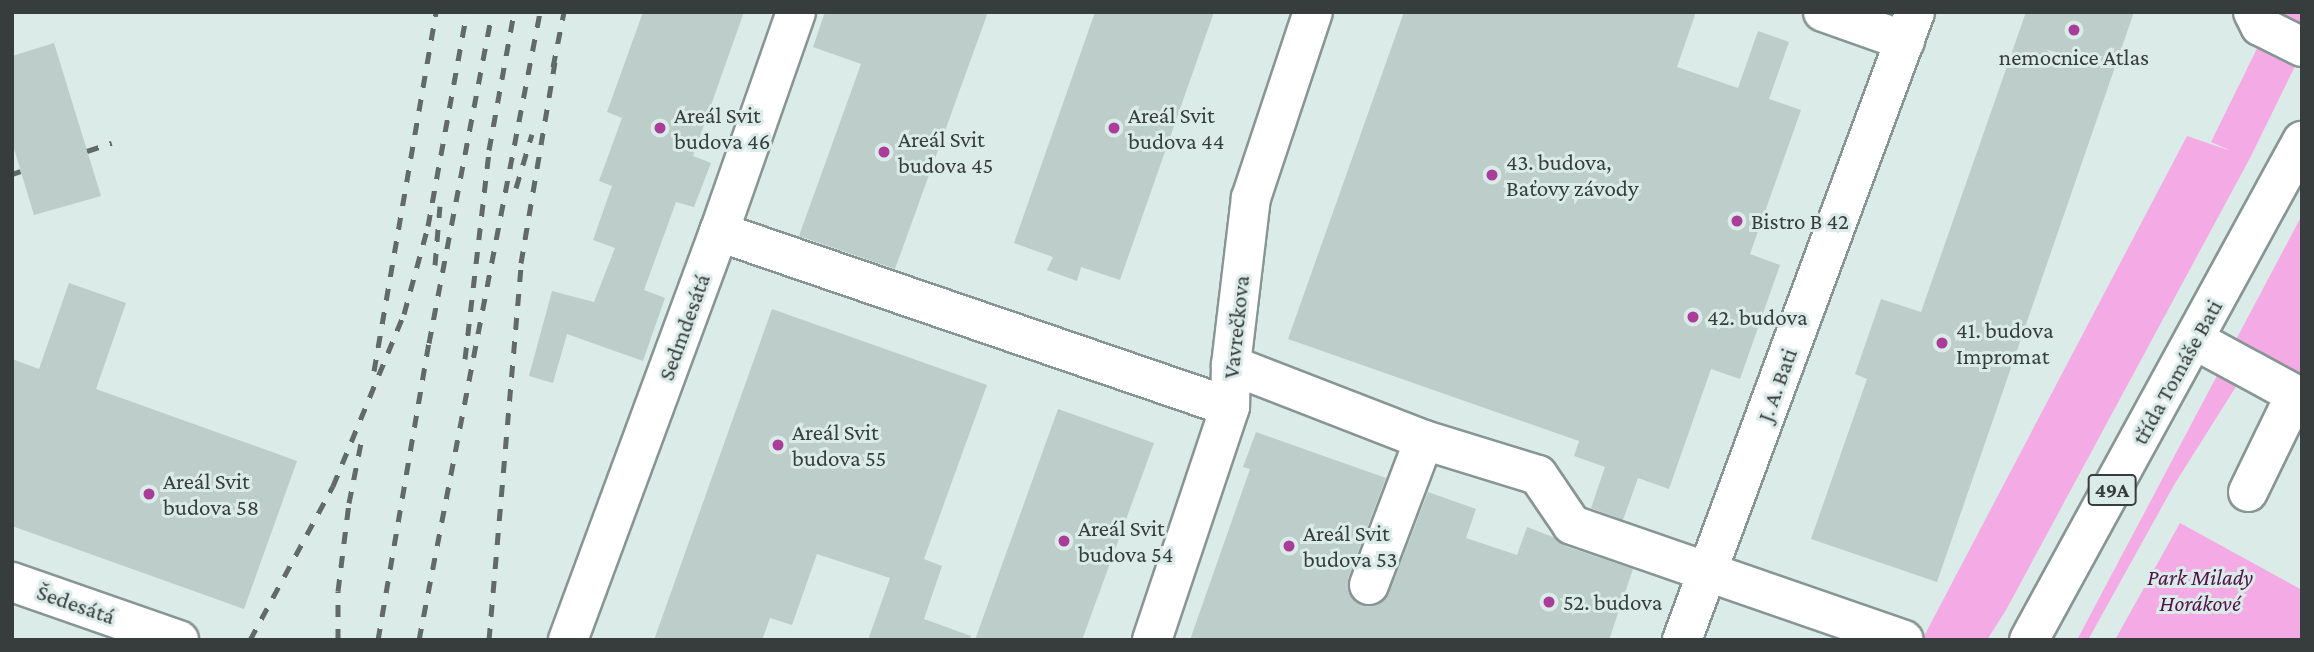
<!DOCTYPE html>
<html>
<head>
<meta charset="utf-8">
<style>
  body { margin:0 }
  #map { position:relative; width:2314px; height:652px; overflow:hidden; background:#dbebe8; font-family:"Crimson Pro",serif }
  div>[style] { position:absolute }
  .green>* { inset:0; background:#f4aae5 }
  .building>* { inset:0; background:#bdcdc9 }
  .roads { filter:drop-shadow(2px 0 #879692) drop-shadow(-2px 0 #879692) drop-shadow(0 2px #879692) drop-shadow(0 -2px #879692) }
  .minor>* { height:38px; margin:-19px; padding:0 19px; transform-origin:19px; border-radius:19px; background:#fff }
  .major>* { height:38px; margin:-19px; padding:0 19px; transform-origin:19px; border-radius:19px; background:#fff }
  .rail>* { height:5px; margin-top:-2.5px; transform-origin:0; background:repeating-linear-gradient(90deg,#616a68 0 12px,transparent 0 24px) }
  .dots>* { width:19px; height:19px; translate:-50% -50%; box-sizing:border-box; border:4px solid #dbebe8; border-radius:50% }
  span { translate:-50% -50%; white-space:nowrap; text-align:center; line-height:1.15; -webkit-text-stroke:6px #dbebe8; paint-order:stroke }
  .shield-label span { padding:2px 5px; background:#dbebe8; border:2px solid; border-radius:5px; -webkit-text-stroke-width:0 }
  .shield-label { font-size:21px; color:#373d3c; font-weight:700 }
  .poi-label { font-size:23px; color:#373d3c }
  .left { translate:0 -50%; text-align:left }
  .street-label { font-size:23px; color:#373d3c }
  .park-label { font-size:23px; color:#53124a; font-style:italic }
  .frame { position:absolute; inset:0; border:14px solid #373d3c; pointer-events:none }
</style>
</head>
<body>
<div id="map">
  <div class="green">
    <div style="clip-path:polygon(2275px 12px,2302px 12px,2302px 52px,2250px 158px,2006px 610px,1987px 640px,1922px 640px,2187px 136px,2231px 151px,2211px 142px)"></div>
    <div style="clip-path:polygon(2302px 215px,2302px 376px,2237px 385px,2174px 485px,2088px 640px,2077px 640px)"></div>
    <div style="clip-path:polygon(2180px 523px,2302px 590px,2302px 640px,2115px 640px)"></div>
  </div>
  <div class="building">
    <div style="clip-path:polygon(643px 12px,744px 12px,693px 156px,711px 163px,694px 207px,676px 202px,644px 290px,665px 298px,643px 361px,567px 334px,553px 383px,529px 376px,552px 291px,594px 302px,615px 248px,593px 240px,612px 186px,599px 181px,622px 118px,607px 112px)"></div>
    <div style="clip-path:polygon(825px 12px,988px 12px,895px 269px,799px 236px,861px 64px,813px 47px)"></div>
    <div style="clip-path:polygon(1095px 12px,1214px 12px,1120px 280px,1081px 267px,1077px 281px,1047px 270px,1053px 257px,1014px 243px)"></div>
    <div style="clip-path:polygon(1404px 12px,1696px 12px,1677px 67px,1738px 88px,1758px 31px,1789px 42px,1769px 99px,1801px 110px,1750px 254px,1780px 265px,1740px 379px,1711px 369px,1669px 489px,1638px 478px,1623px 520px,1591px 508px,1605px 467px,1574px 456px,1579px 441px,1288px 339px)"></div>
    <div style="clip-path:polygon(2026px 12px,2134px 12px,1937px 582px,1811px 539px,1867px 379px,1855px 374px,1881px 299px,1921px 312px)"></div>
    <div style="clip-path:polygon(54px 43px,101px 196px,34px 215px,12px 142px,12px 56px)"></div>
    <div style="clip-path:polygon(69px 283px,126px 303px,96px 389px,297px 461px,244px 609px,12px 526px,12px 359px,39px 369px)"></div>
    <div style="clip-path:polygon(772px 309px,987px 385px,924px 559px,942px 566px,924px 619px,971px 636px,970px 640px,868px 640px,890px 578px,817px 554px,792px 625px,770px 618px,762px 640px,654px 640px)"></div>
    <div style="clip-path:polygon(1058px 409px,1154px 443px,1082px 640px,975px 640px)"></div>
    <div style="clip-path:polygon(1256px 432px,1386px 478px,1348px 578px,1348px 589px,1353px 599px,1361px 605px,1373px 606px,1383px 601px,1389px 593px,1428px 492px,1476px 509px,1466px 538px,1517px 555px,1527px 527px,1553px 537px,1565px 546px,1633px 569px,1609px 640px,1190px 640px,1250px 469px,1243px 467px)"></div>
  </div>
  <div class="roads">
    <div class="minor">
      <div style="left:1823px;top:12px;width:87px;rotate:19.5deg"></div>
      <div style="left:2253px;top:12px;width:16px;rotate:63deg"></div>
      <div style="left:2260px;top:26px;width:47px;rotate:26.6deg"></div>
      <div style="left:719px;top:232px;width:540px;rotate:18.9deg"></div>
      <div style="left:2195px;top:340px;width:122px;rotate:28.5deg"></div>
      <div style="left:1231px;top:365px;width:207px;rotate:21.2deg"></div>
      <div style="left:1424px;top:440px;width:155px;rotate:110.8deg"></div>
      <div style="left:1424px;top:440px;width:119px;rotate:17.1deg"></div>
      <div style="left:1538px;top:475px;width:60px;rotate:55.8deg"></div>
      <div style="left:1572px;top:525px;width:351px;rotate:19.1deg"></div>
      <div style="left:2248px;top:492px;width:108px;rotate:-64.1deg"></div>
      <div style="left:12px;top:582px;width:177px;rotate:19.2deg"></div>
      <div style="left:568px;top:640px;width:435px;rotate:-69.7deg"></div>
      <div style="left:719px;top:232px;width:233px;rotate:-70.7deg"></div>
      <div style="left:1152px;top:640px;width:246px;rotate:-71.5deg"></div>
      <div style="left:1230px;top:407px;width:42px;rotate:-88.6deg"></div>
      <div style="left:1231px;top:365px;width:168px;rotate:-83.2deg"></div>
      <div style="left:1251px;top:198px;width:196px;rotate:-71.6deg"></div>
      <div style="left:1682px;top:640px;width:670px;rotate:-69.64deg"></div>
    </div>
    <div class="major">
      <div style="left:2029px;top:640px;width:569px;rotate:-61.32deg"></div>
    </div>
  </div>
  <div class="rail">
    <div style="left:553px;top:67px;width:56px;rotate:-78.7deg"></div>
    <div style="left:87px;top:151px;width:26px;rotate:-18deg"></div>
    <div style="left:12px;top:174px;width:9px;rotate:-18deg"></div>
    <div style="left:516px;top:188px;width:56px;rotate:-73.5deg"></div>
    <div style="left:435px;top:265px;width:59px;rotate:-85.2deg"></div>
    <div style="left:465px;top:359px;width:210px;rotate:-83.4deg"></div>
    <div style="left:489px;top:150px;width:140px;rotate:-79.7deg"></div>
    <div style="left:374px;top:371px;width:364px;rotate:-80.2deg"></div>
    <div style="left:250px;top:640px;width:175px;rotate:-61.7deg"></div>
    <div style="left:333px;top:486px;width:186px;rotate:-67.6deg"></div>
    <div style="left:404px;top:314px;width:91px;rotate:-74.7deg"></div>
    <div style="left:428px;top:226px;width:218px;rotate:-79.7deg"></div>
    <div style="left:338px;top:640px;width:49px;rotate:-90deg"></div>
    <div style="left:338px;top:591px;width:89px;rotate:-82.9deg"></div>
    <div style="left:349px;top:503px;width:71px;rotate:-78.7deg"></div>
    <div style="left:378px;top:640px;width:301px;rotate:-80.3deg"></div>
    <div style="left:429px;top:343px;width:337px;rotate:-79.2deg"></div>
    <div style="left:419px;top:640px;width:640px;rotate:-79.09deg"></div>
    <div style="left:489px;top:640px;width:378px;rotate:-85.1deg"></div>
    <div style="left:521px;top:263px;width:209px;rotate:-80.4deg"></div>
  </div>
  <div class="dots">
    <div style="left:2074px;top:30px;background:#aa3c9a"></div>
    <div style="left:660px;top:128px;background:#aa3c9a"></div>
    <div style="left:1114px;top:128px;background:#aa3c9a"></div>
    <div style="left:884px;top:152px;background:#aa3c9a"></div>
    <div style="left:1492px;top:175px;background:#aa3c9a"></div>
    <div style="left:1737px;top:221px;background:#aa3c9a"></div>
    <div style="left:1693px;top:317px;background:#aa3c9a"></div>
    <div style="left:1942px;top:343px;background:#aa3c9a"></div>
    <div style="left:778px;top:445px;background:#aa3c9a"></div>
    <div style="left:149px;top:494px;background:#aa3c9a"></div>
    <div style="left:1064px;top:541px;background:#aa3c9a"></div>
    <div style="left:1289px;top:546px;background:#aa3c9a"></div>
    <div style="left:1549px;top:602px;background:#aa3c9a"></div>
  </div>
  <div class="shield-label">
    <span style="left:2112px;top:490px">49A</span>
  </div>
  <div class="poi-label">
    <span style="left:2074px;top:57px">nemocnice Atlas</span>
    <span class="left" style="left:674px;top:128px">Areál Svit<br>budova 46</span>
    <span class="left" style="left:1128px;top:128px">Areál Svit<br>budova 44</span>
    <span class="left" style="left:898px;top:152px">Areál Svit<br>budova 45</span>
    <span class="left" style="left:1506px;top:175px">43. budova,<br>Baťovy závody</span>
    <span class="left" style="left:1751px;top:221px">Bistro B 42</span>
    <span class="left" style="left:1707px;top:317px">42. budova</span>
    <span class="left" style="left:1956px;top:343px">41. budova<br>Impromat</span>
    <span class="left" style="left:792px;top:445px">Areál Svit<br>budova 55</span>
    <span class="left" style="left:163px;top:494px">Areál Svit<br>budova 58</span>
    <span class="left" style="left:1078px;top:541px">Areál Svit<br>budova 54</span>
    <span class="left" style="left:1303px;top:546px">Areál Svit<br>budova 53</span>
    <span class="left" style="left:1563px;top:602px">52. budova</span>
  </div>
  <div class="street-label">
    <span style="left:684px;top:327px;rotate:-70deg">Sedmdesátá</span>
    <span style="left:1236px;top:327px;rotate:-84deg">Vavrečkova</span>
    <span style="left:2177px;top:372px;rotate:-61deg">třída Tomáše Bati</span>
    <span style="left:1777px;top:385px;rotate:-70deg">J. A. Bati</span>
    <span style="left:76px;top:604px;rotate:19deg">Šedesátá</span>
  </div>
  <div class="park-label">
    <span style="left:2200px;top:590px">Park Milady<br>Horákové</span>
  </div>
  <div class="frame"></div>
</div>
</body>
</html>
